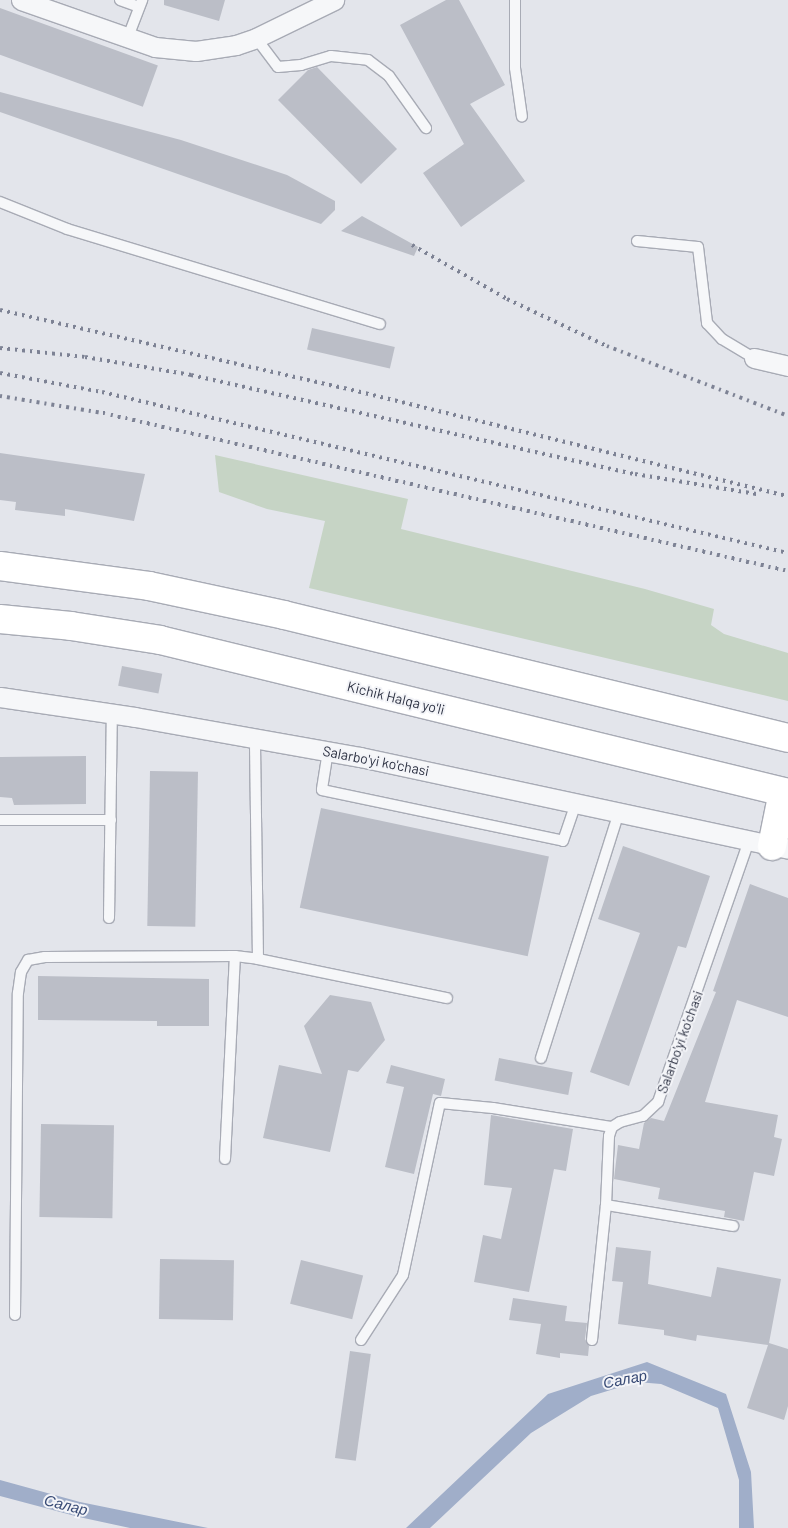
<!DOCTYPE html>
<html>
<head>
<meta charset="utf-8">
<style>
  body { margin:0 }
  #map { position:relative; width:788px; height:1528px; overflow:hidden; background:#e3e5eb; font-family:Barlow,sans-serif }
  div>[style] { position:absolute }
  .green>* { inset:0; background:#c6d4c5 }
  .water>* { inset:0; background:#a0aec9 }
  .building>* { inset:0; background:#bbbec7; transform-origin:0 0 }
  .roads { filter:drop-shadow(1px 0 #a8abb5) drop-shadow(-1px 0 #a8abb5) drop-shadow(0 1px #a8abb5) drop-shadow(0 -1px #a8abb5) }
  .service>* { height:10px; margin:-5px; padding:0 5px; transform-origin:5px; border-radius:5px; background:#f6f7f9 }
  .minor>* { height:19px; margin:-9.5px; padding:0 9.5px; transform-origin:9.5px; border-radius:9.5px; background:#f6f7f9 }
  .trunk>* { height:28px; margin:-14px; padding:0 14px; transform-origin:14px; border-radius:14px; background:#fff }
  .rail>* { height:4px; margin-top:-2px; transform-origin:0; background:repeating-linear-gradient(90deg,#7d8294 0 2.5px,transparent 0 7.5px) }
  span { translate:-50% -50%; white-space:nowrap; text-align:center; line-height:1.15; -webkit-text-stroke:4px #f3f4f8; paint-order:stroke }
  .street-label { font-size:14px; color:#2c3142 }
  .water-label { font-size:15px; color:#374a75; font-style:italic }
</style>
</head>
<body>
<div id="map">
  <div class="green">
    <div style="clip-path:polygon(215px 455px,408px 499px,401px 529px,645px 589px,714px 609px,711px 625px,724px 634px,788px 653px,788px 701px,309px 588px,325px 521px,267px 509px,219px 492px)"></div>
  </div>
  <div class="water">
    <div style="clip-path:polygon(647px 1362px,726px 1394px,751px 1472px,754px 1528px,739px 1528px,739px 1480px,718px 1408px,661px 1384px,637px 1382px,591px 1396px,531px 1433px,430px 1528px,406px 1528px,548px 1394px)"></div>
    <div style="clip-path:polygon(0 1480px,80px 1502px,208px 1528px,130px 1528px,79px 1517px,0 1496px)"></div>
  </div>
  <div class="building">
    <div style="clip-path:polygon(164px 0,225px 0,219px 21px,164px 5px)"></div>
    <div style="clip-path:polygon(446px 0,459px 0,505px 85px,470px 104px,525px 181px,461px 227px,423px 173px,464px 144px,400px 25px)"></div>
    <div style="left:0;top:8px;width:168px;height:44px;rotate:20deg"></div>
    <div style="clip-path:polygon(317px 67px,397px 149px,361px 184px,278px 100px,308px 70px)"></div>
    <div style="clip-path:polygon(0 92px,181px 140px,287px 175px,335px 201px,335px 210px,321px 224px,0 112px)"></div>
    <div style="clip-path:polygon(362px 216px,418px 247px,414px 256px,341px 231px)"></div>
    <div style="left:312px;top:328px;width:85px;height:22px;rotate:13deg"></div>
    <div style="clip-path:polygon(0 453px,145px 474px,134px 521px,65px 509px,65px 516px,15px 510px,16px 502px,0 500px)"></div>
    <div style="left:122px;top:666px;width:41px;height:20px;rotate:11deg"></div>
    <div style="clip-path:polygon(86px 756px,86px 804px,14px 805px,12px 798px,0 797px,0 757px)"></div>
    <div style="left:150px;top:771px;width:48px;height:155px;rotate:1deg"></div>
    <div style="left:321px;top:808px;width:233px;height:102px;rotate:12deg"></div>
    <div style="clip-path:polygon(623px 846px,710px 876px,686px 948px,678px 946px,629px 1086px,590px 1072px,640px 933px,598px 919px)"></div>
    <div style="clip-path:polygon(750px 884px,788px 898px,788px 1017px,737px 1000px,705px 1102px,778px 1115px,774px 1137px,782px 1139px,774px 1176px,754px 1172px,744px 1221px,724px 1217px,725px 1211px,658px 1199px,660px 1188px,614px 1179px,618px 1145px,639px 1149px,644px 1123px,651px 1118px,664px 1121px,716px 992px,713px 991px)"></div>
    <div style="clip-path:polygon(38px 976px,209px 979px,209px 1026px,157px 1026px,157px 1021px,38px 1020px)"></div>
    <div style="clip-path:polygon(330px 995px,371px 1002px,385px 1040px,358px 1072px,348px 1070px,330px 1152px,263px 1138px,279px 1065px,322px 1074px,304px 1026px)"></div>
    <div style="left:499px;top:1058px;width:75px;height:23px;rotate:11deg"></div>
    <div style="clip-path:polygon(391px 1065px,445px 1079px,441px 1096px,433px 1094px,414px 1174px,385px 1167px,404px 1087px,386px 1083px)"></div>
    <div style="clip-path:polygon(491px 1115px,573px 1129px,566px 1171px,554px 1169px,529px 1292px,474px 1282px,483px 1235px,501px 1239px,512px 1188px,484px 1185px)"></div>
    <div style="left:41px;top:1124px;width:73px;height:93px;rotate:1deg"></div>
    <div style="clip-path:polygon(616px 1247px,651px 1251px,648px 1284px,711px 1297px,717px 1267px,781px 1279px,769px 1343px,788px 1349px,788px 1406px,784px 1420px,747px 1408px,768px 1345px,697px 1335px,696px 1341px,664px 1335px,664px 1330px,618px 1324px,623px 1282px,612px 1281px)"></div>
    <div style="left:160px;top:1259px;width:74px;height:60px;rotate:1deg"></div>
    <div style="left:301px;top:1260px;width:64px;height:45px;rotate:14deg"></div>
    <div style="clip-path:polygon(513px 1298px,567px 1306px,565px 1321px,587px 1323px,585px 1339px,589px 1346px,588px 1356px,560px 1353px,560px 1358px,536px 1354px,541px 1324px,509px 1320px)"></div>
    <div style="left:350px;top:1351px;width:21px;height:108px;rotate:8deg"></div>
  </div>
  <div class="roads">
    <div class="service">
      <div style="left:120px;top:0;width:20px;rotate:20deg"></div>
      <div style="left:515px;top:0;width:68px;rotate:90deg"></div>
      <div style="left:515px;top:68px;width:49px;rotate:81.9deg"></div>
      <div style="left:128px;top:37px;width:40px;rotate:-69deg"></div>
      <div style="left:256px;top:38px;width:36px;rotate:53deg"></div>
      <div style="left:278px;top:67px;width:23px;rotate:-5deg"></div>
      <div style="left:301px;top:65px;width:31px;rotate:-17deg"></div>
      <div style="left:331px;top:56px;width:37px;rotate:6deg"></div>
      <div style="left:368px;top:60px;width:26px;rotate:37deg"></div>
      <div style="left:389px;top:76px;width:64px;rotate:54.6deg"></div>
      <div style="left:0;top:202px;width:72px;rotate:21.9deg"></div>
      <div style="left:67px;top:229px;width:327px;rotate:16.9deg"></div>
      <div style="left:637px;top:241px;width:61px;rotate:5.6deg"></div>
      <div style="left:698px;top:247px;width:77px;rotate:83.2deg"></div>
      <div style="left:707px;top:323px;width:22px;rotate:47deg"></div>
      <div style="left:722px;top:339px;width:37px;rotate:31deg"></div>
      <div style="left:328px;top:751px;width:39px;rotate:99deg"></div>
      <div style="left:322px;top:790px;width:246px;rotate:11.9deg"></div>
      <div style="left:563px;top:841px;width:40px;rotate:-71.1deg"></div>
      <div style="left:0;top:820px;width:111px"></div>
      <div style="left:109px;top:918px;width:204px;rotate:-89.2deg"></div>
      <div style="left:258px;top:959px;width:193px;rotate:11.7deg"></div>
      <div style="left:541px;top:1058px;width:258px;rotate:-72.4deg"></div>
      <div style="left:225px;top:1159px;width:203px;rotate:-87.2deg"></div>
      <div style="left:606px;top:1205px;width:129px;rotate:9.4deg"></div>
      <div style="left:15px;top:1315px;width:322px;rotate:-89.5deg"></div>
      <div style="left:18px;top:993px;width:21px;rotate:-82deg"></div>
      <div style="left:21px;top:972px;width:14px;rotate:-60deg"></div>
      <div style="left:28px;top:960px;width:17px;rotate:-10deg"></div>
      <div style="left:45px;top:957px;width:190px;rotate:-0.3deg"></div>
      <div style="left:235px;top:956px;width:23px;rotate:7deg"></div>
      <div style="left:258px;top:959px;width:220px;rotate:-90.8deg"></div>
      <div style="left:361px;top:1340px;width:77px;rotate:-57.1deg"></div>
      <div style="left:403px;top:1275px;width:176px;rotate:-77.9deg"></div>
      <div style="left:440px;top:1103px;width:53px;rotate:5.4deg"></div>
      <div style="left:493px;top:1108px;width:121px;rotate:9.1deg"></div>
      <div style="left:592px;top:1340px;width:136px;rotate:-84.1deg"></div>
      <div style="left:606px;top:1205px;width:69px;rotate:-87.5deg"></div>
      <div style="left:609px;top:1136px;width:9px;rotate:-72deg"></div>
      <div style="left:612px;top:1127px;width:9px;rotate:-32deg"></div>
      <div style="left:620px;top:1122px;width:24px;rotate:-15deg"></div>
      <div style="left:643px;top:1116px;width:21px;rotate:-43deg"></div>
      <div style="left:658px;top:1102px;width:276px;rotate:-70.8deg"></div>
    </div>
    <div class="minor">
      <div style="left:21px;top:0;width:142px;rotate:19.3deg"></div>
      <div style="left:155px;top:47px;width:41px;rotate:5.6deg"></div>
      <div style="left:196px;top:51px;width:40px;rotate:-8.5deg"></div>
      <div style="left:236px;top:45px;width:21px;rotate:-19deg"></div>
      <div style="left:256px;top:38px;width:87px;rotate:-26deg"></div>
      <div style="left:754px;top:358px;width:35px;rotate:13deg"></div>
      <div style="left:0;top:697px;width:136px;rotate:8.4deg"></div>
      <div style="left:135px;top:717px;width:229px;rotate:10.1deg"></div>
      <div style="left:360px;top:757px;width:438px;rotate:12.1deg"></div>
    </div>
    <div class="trunk">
      <div style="left:0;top:566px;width:150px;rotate:7.6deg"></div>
      <div style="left:149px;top:586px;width:138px;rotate:12.1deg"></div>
      <div style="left:284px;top:615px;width:519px;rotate:13.71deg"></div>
      <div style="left:0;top:619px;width:71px;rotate:5.6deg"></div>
      <div style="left:71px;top:626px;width:90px;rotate:8.9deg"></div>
      <div style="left:160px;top:640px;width:646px;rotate:13.69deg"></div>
      <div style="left:772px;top:846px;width:55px;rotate:-78.5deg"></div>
    </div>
  </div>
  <div class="rail">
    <div style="left:412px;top:245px;width:109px;rotate:29.6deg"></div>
    <div style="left:507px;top:299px;width:110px;rotate:25.2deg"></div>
    <div style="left:607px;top:346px;width:194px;rotate:21.1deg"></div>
    <div style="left:0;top:310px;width:353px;rotate:12.8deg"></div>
    <div style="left:344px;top:388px;width:457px;rotate:13.7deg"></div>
    <div style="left:0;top:348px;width:85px;rotate:6deg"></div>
    <div style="left:85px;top:357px;width:108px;rotate:9.6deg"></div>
    <div style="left:191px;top:375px;width:455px;rotate:12.6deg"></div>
    <div style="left:635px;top:474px;width:123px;rotate:9.4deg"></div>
    <div style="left:0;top:373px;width:104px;rotate:10.6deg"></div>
    <div style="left:102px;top:392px;width:705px;rotate:13.21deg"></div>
    <div style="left:0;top:396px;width:104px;rotate:9.4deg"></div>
    <div style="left:103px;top:413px;width:703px;rotate:12.99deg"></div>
  </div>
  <div class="street-label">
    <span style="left:396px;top:698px;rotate:14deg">Kichik Halqa yo'li</span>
    <span style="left:376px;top:761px;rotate:11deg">Salarbo'yi ko'chasi</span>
    <span style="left:680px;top:1042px;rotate:-70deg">Salarbo'yi ko'chasi</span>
  </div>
  <div class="water-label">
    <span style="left:625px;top:1379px;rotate:-11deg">Салар</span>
    <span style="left:66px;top:1505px;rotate:14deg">Салар</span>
  </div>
</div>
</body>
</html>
